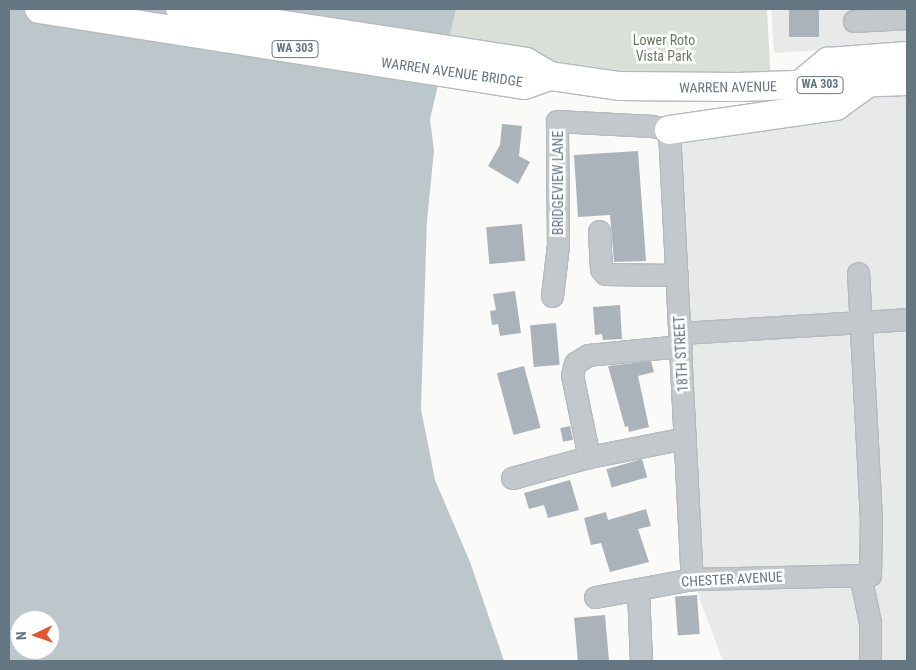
<!DOCTYPE html>
<html>
<head>
<meta charset="utf-8">
<style>
  body { margin:0 }
  #map { position:relative; width:916px; height:670px; overflow:hidden; background:#fafaf8; font-family:"Roboto Condensed",sans-serif }
  div>[style] { position:absolute }
  .built>* { inset:0; background:#e8e9e9 }
  .green>* { inset:0; background:#dadfd7 }
  .water>* { inset:0; background:#bbc7cb }
  .building>* { inset:0; background:#aab3b9; transform-origin:0 0 }
  .roads { filter:drop-shadow(1px 0 #b5babe) drop-shadow(-1px 0 #b5babe) drop-shadow(0 1px #b5babe) drop-shadow(0 -1px #b5babe) }
  .minor>* { height:21px; margin:-10.5px; padding:0 10.5px; transform-origin:10.5px; border-radius:10.5px; background:#c3c8cc }
  .major>* { height:28px; margin:-14px; padding:0 14px; transform-origin:14px; border-radius:14px; background:#fff }
  span { translate:-50% -50%; white-space:nowrap; text-align:center; line-height:1.15; -webkit-text-stroke:5px #fff; paint-order:stroke }
  .shield-label span { padding:1px 4px; background:#fff; border:1px solid; border-radius:4px; -webkit-text-stroke-width:0 }
  .shield-label { font-size:12px; color:#657683; font-weight:700 }
  .park-label { font-size:14px; color:#687a64 }
  .street-label { font-size:14px; color:#657683 }
  .frame { position:absolute; inset:0; border:10px solid #657683; pointer-events:none }
  .north { position:absolute; left:10px; top:610px; width:50px; height:50px; box-sizing:border-box; background:#fff; border:1px solid #c1c8cd; border-radius:50%; rotate:267deg; font-size:14px; font-weight:700; line-height:20px; text-align:center; color:#657683 }
  .north::after { content:''; display:block; margin:auto; width:18px; height:22px; background:#e4572e; clip-path:polygon(50% 0,100% 100%,50% 72%,0 100%) }
</style>
</head>
<body>
<div id="map">
  <div class="built">
    <div style="clip-path:polygon(771px 9px,907px 9px,907px 45px,774px 53px)"></div>
    <div style="clip-path:polygon(907px 80px,907px 661px,723px 661px,692px 579px,669px 130px)"></div>
  </div>
  <div class="green">
    <div style="clip-path:polygon(456px 9px,767px 9px,771px 86px,689px 88px,446px 48px)"></div>
  </div>
  <div class="water">
    <div style="clip-path:polygon(evenodd,9px 9px,456px 9px,430px 119px,434px 151px,427px 220px,421px 409px,435px 480px,470px 562px,504px 661px,9px 661px,9px 9px,20px 620px,50px 620px,50px 650px,20px 650px,20px 620px)"></div>
  </div>
  <div class="building">
    <div style="left:789px;top:9px;width:30px;height:28px"></div>
    <div style="clip-path:polygon(502px 124px,522px 126px,519px 156px,530px 162px,518px 184px,488px 166px,500px 145px)"></div>
    <div style="clip-path:polygon(638px 151px,646px 261px,614px 262px,610px 215px,578px 217px,574px 155px)"></div>
    <div style="left:522px;top:224px;width:37px;height:36px;rotate:85deg"></div>
    <div style="clip-path:polygon(515px 291px,521px 333px,500px 336px,498px 324px,492px 325px,490px 311px,496px 310px,493px 294px)"></div>
    <div style="clip-path:polygon(620px 305px,622px 339px,603px 340px,602px 334px,595px 335px,593px 307px)"></div>
    <div style="left:556px;top:323px;width:42px;height:26px;rotate:85deg"></div>
    <div style="clip-path:polygon(651px 361px,654px 372px,638px 376px,649px 427px,629px 432px,628px 426px,625px 427px,608px 366px)"></div>
    <div style="left:524px;top:366px;width:64px;height:28px;rotate:75deg"></div>
    <div style="left:570px;top:426px;width:14px;height:10px;rotate:78deg"></div>
    <div style="left:642px;top:459px;width:19px;height:37px;rotate:74deg"></div>
    <div style="clip-path:polygon(570px 480px,579px 510px,548px 518px,544px 505px,529px 509px,524px 493px)"></div>
    <div style="clip-path:polygon(646px 509px,651px 526px,638px 529px,649px 562px,610px 572px,601px 543px,591px 545px,584px 518px,606px 512px,608px 520px)"></div>
    <div style="left:697px;top:595px;width:39px;height:22px;rotate:86deg"></div>
    <div style="left:605px;top:615px;width:46px;height:31px;rotate:85deg"></div>
  </div>
  <div class="roads">
    <div class="minor">
      <div style="left:854px;top:21px;width:53px;rotate:-3.2deg"></div>
      <div style="left:599px;top:231px;width:38px;rotate:87deg"></div>
      <div style="left:601px;top:269px;width:6px;rotate:51deg"></div>
      <div style="left:605px;top:274px;width:72px;rotate:0.8deg"></div>
      <div style="left:552px;top:296px;width:51px;rotate:-83.3deg"></div>
      <div style="left:558px;top:245px;width:124px;rotate:-90.5deg"></div>
      <div style="left:557px;top:121px;width:95px;rotate:3deg"></div>
      <div style="left:652px;top:126px;width:17px;rotate:13deg"></div>
      <div style="left:669px;top:130px;width:450px;rotate:87.1deg"></div>
      <div style="left:681px;top:333px;width:226px;rotate:-3.5deg"></div>
      <div style="left:681px;top:346px;width:93px;rotate:174.5deg"></div>
      <div style="left:588px;top:355px;width:15px;rotate:148deg"></div>
      <div style="left:575px;top:363px;width:12px;rotate:104deg"></div>
      <div style="left:572px;top:375px;width:84px;rotate:78.3deg"></div>
      <div style="left:589px;top:457px;width:98px;rotate:-11.2deg"></div>
      <div style="left:512px;top:478px;width:80px;rotate:-15.3deg"></div>
      <div style="left:860px;top:575px;width:48px;rotate:78deg"></div>
      <div style="left:870px;top:622px;width:39px;rotate:90deg"></div>
      <div style="left:638px;top:590px;width:71px;rotate:87.6deg"></div>
      <div style="left:595px;top:597px;width:99px;rotate:-10.5deg"></div>
      <div style="left:692px;top:579px;width:178px;rotate:-1.3deg"></div>
      <div style="left:870px;top:575px;width:55px;rotate:-89deg"></div>
      <div style="left:871px;top:520px;width:247px;rotate:-93deg"></div>
    </div>
    <div class="major">
      <div style="left:39px;top:9px;width:491px;rotate:8.9deg"></div>
      <div style="left:524px;top:85px;width:28px;rotate:-19deg"></div>
      <div style="left:180px;top:9px;width:350px;rotate:8.7deg"></div>
      <div style="left:526px;top:62px;width:28px;rotate:30deg"></div>
      <div style="left:550px;top:76px;width:70px;rotate:8.2deg"></div>
      <div style="left:619px;top:86px;width:119px;rotate:0.5deg"></div>
      <div style="left:738px;top:87px;width:169px;rotate:-2deg"></div>
      <div style="left:799px;top:86px;width:38px;rotate:-40deg"></div>
      <div style="left:828px;top:62px;width:79px;rotate:-4.3deg"></div>
      <div style="left:669px;top:130px;width:169px;rotate:-8.2deg"></div>
      <div style="left:836px;top:106px;width:39px;rotate:-36deg"></div>
    </div>
  </div>
  <div class="shield-label">
    <span style="left:295px;top:49px">WA 303</span>
    <span style="left:820px;top:85px">WA 303</span>
  </div>
  <div class="park-label">
    <span style="left:664px;top:48px">Lower Roto<br>Vista Park</span>
  </div>
  <div class="street-label">
    <span style="left:452px;top:72px;rotate:8deg">WARREN AVENUE BRIDGE</span>
    <span style="left:728px;top:87px;rotate:-1deg">WARREN AVENUE</span>
    <span style="left:558px;top:183px;rotate:-90deg">BRIDGEVIEW LANE</span>
    <span style="left:681px;top:354px;rotate:-93deg">18TH STREET</span>
    <span style="left:732px;top:579px;rotate:-3deg">CHESTER AVENUE</span>
  </div>
  <div class="frame"></div>
  <div class="north">N</div>
</div>
</body>
</html>
